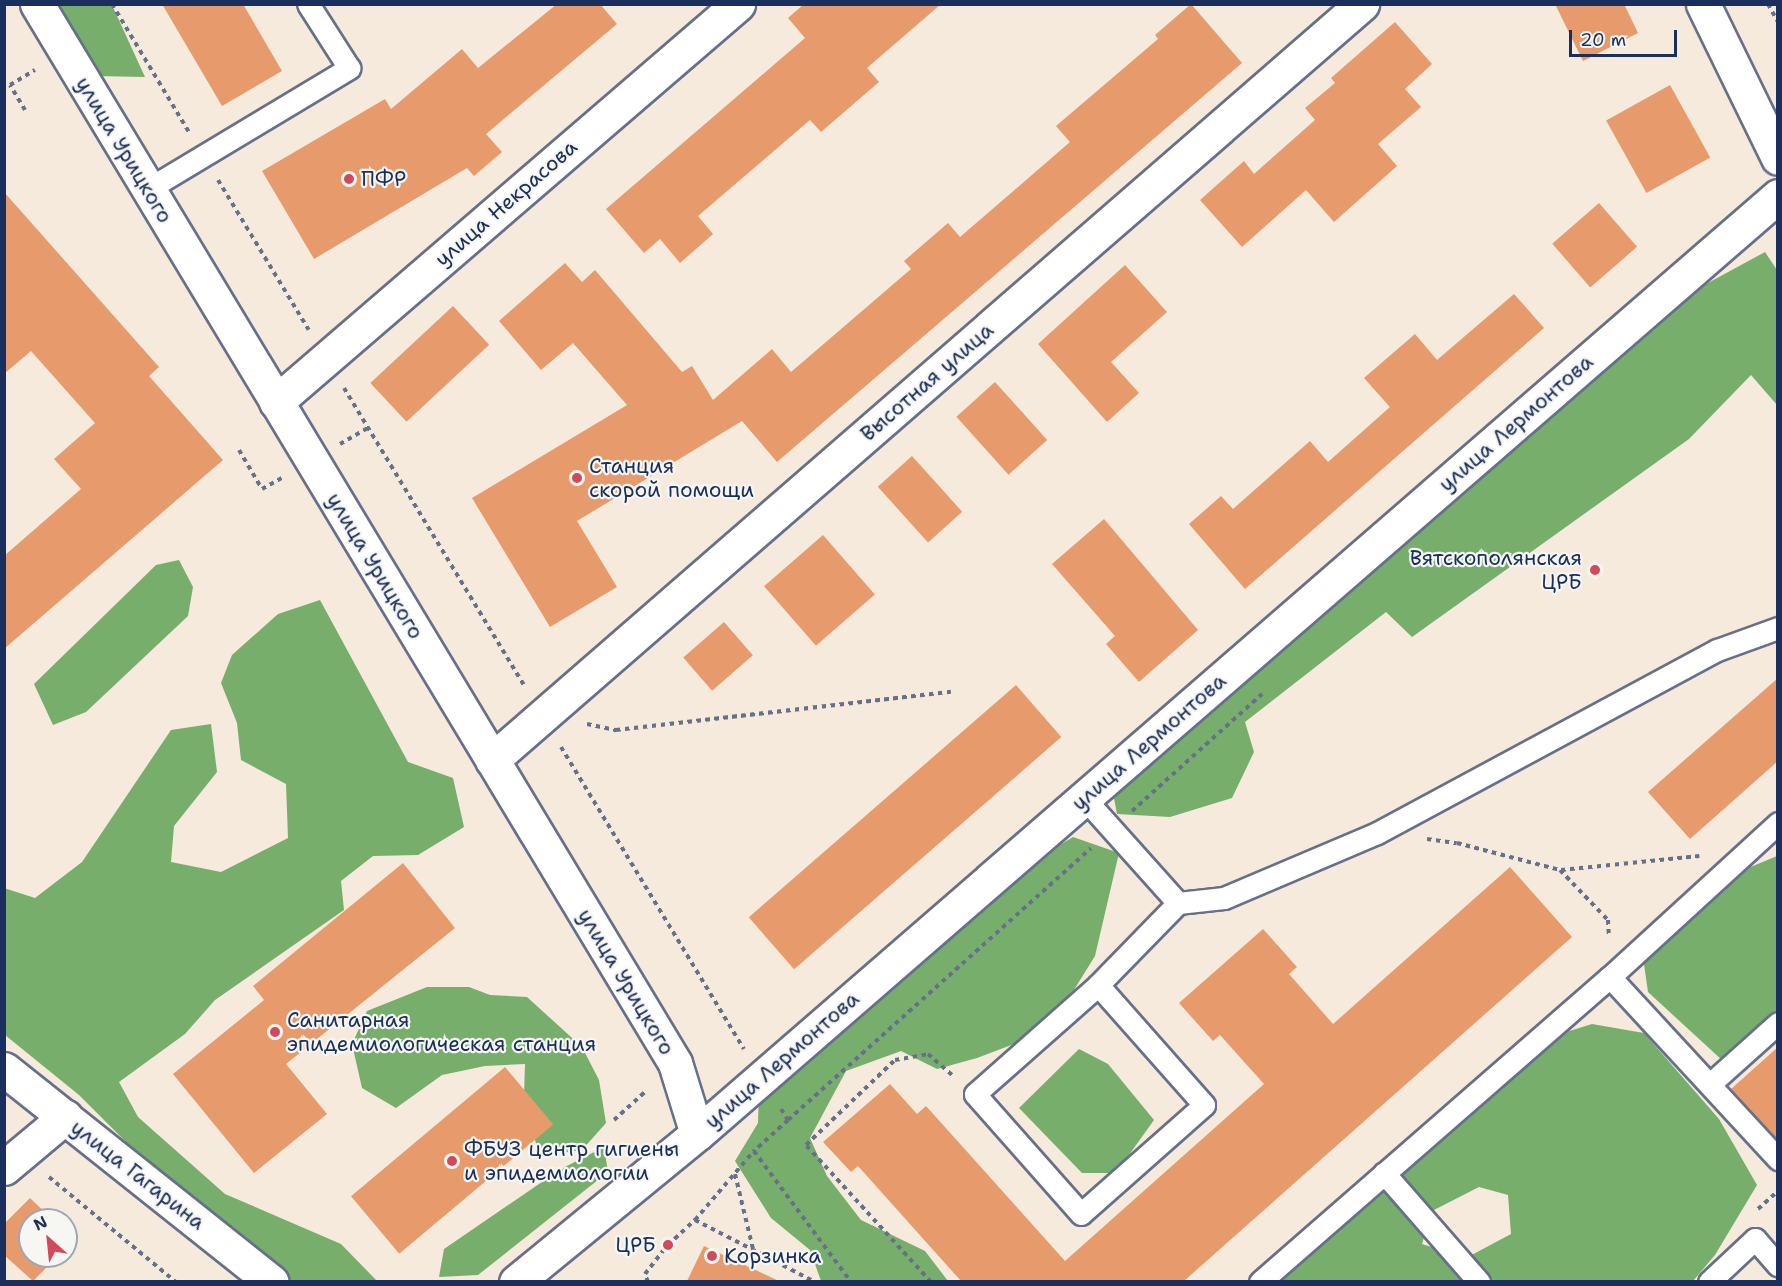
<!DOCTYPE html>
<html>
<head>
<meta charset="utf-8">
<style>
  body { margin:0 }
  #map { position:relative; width:1782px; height:1286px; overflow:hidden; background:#f5eadb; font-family:"Shantell Sans",sans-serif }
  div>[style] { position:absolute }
  .forest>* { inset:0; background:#77ae6c }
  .building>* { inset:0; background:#e79b6d; transform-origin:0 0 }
  .path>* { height:4px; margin-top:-2px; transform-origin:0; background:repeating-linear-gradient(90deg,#67708a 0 4.5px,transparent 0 9px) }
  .roads { filter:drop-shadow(2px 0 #67708a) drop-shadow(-2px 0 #67708a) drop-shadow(0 2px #67708a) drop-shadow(0 -2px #67708a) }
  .lane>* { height:21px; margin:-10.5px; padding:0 10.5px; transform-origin:10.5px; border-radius:10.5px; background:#fff }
  .street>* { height:33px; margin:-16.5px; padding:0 16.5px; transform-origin:16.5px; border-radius:16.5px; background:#fff }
  .secondary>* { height:33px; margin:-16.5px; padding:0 16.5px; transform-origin:16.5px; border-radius:16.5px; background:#fff }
  .dots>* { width:16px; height:16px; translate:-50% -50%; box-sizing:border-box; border:3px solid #f6f6f2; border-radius:50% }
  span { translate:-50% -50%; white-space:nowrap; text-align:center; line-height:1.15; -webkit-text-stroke:4.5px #f6f6f2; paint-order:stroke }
  .street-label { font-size:21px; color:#1b2f5e }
  .poi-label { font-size:21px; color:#1b2f5e }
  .left { translate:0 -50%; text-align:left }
  .right { translate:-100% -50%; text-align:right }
  .frame { position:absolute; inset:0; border:6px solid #1b2f5e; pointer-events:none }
  .north { position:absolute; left:18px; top:1208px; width:60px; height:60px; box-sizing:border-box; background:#f6f6f2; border:2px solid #9ea6b7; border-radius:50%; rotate:333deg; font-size:16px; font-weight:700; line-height:24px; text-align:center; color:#1b2f5e }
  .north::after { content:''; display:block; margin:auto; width:21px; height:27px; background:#d1495b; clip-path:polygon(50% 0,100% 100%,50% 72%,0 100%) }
  .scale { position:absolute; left:1569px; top:30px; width:108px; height:27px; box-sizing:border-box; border:3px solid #1b2f5e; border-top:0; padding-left:8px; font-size:18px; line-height:21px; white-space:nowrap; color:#1b2f5e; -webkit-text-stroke:4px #f6f6f2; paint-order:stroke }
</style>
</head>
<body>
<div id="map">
  <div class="forest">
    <div style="clip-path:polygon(52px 5px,112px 5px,145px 77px,95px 76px)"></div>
    <div style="clip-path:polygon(1765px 252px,1777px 270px,1777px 405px,1751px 375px,1689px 439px,1412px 637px,1386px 612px,1245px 722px,1254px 752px,1232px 798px,1170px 817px,1117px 814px,1112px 788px,1695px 290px)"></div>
    <div style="clip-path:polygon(179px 560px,193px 587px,188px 616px,86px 712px,53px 725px,34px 684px,156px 565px)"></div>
    <div style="clip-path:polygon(320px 600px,408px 762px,453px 778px,464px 827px,418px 855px,373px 856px,341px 881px,344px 910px,215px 1000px,185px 1034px,119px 1082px,138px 1117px,225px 1194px,341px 1244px,377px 1281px,277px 1281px,145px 1161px,79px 1095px,5px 1035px,4px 888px,35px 898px,82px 862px,171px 730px,211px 724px,217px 772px,174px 826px,171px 862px,221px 872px,288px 838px,286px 784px,241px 760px,237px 723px,221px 683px,232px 655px,278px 614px)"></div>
    <div style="clip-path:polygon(1073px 837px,1119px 853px,1095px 956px,1072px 993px,1014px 1044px,977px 1058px,937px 1069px,901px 1051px,846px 1071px,810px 1138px,827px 1176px,861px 1220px,925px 1251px,948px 1281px,821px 1281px,810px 1250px,771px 1218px,735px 1161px,758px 1123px,759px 1091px,1018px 870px)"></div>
    <div style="clip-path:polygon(1777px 856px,1777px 1018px,1723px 1061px,1648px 992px,1642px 950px,1741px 871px)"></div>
    <div style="clip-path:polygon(427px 987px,469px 987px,490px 995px,527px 997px,582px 1047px,599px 1080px,606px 1123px,582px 1150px,539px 1156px,524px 1095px,525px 1064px,485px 1066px,442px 1075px,396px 1108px,362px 1088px,352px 1044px,367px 1011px)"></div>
    <div style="clip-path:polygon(evenodd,1592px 1024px,1644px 1033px,1719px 1119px,1757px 1185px,1715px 1255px,1693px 1281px,1249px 1282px,1288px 1253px,1534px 1042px,1592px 1024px,1479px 1187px,1508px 1195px,1511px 1234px,1466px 1258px,1422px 1244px,1432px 1211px,1479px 1187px)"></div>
    <div style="clip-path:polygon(1079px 1049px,1108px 1064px,1154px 1120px,1116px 1173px,1082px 1173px,1019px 1108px)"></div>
    <div style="clip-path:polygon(604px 1147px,608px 1172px,478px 1275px,439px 1277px,444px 1249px,561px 1169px)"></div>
  </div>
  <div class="building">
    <div style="clip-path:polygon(162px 4px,243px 4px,282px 71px,222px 106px)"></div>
    <div style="clip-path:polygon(557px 4px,600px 4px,617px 24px,486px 134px,502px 152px,474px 176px,467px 168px,314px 259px,262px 171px,385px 99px,391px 109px,462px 49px,478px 68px)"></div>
    <div style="clip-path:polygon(804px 4px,941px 4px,867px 68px,879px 82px,821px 132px,810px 120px,698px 216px,713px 234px,680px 263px,660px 239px,644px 253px,606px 209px,805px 38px,788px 18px)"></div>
    <div style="clip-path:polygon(1191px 4px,1242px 63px,777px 462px,742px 421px,577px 521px,617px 587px,550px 627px,472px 498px,627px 405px,573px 343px,541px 370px,499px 321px,565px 263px,582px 282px,595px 270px,682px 372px,692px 366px,713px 400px,772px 349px,791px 372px,911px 269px,904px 261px,948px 223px,960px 237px,1070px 142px,1056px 126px,1158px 39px,1155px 35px)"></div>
    <div style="clip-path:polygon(1555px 4px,1624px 4px,1638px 33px,1583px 61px)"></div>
    <div style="clip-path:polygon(1395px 22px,1432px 64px,1405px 89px,1421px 107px,1378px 144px,1397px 166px,1334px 222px,1306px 190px,1242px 247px,1200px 200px,1244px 161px,1254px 174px,1315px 120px,1305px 108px,1335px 83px,1331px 78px)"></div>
    <div style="left:1670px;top:85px;width:83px;height:73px;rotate:61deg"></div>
    <div style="clip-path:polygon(4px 192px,159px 367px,149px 376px,223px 460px,4px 649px,4px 556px,81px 489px,54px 459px,95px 423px,31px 351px,4px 374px)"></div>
    <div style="left:1599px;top:203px;width:58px;height:62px;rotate:49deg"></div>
    <div style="clip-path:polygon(1125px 265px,1167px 312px,1111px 362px,1139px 393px,1107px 422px,1038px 344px)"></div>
    <div style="clip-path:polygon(1514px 294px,1544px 328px,1245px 589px,1189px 524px,1221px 496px,1233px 509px,1310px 441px,1328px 462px,1390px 407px,1364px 378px,1415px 334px,1437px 360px)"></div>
    <div style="left:453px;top:306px;width:53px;height:113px;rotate:47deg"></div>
    <div style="left:995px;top:382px;width:78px;height:52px;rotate:48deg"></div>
    <div style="left:912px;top:456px;width:75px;height:46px;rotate:48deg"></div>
    <div style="clip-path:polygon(1104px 519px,1198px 630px,1139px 682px,1106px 644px,1115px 636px,1052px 564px)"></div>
    <div style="left:823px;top:535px;width:79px;height:78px;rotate:49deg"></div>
    <div style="left:724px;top:622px;width:44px;height:54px;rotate:49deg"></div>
    <div style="clip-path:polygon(1778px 678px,1778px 761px,1690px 839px,1648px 792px)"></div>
    <div style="left:1016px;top:685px;width:69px;height:354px;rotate:49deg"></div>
    <div style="clip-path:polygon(403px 863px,455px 928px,286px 1064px,327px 1114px,254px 1173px,173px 1074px,264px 1000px,253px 986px)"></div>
    <div style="clip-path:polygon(1510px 867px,1572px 937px,1184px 1281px,961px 1281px,858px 1166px,851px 1172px,823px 1142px,890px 1084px,917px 1114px,926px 1106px,1065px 1261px,1264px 1084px,1220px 1035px,1213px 1041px,1179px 1003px,1263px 929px,1297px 967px,1289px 974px,1333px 1024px)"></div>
    <div style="clip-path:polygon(1778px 1047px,1778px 1140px,1731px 1089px)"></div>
    <div style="left:505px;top:1067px;width:75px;height:201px;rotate:50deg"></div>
    <div style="clip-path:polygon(30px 1198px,53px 1220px,30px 1220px,30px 1256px,58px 1256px,33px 1281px,4px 1255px,4px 1224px)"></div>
    <div style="clip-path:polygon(704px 1246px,779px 1281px,687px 1281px)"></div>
  </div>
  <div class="path">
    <div style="left:112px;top:4px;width:149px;rotate:59deg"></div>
    <div style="left:1768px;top:4px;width:21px;rotate:61deg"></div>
    <div style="left:25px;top:110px;width:29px;rotate:-121deg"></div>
    <div style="left:10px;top:85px;width:29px;rotate:-31deg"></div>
    <div style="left:218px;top:180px;width:175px;rotate:58.8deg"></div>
    <div style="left:344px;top:388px;width:350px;rotate:58.8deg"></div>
    <div style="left:340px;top:444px;width:32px;rotate:-30deg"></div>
    <div style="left:239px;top:450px;width:45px;rotate:59.5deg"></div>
    <div style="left:262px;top:489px;width:23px;rotate:-29deg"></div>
    <div style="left:587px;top:724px;width:30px;rotate:12deg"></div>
    <div style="left:616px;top:730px;width:337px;rotate:-6.5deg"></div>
    <div style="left:561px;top:747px;width:353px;rotate:58.8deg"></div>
    <div style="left:1132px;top:811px;width:175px;rotate:-42deg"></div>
    <div style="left:1427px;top:839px;width:30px;rotate:8deg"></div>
    <div style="left:1457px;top:843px;width:106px;rotate:14.7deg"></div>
    <div style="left:1560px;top:870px;width:69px;rotate:46.2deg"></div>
    <div style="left:1608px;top:920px;width:18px;rotate:87deg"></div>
    <div style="left:1561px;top:870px;width:139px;rotate:-5.8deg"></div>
    <div style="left:781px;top:1109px;width:13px;rotate:58deg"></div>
    <div style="left:788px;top:1120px;width:46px;rotate:137.6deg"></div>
    <div style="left:754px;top:1151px;width:163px;rotate:53.5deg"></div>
    <div style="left:614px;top:1120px;width:42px;rotate:-42.1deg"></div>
    <div style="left:788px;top:1120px;width:407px;rotate:-41.9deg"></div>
    <div style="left:735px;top:1174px;width:77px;rotate:76.5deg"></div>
    <div style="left:49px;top:1177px;width:165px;rotate:39.6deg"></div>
    <div style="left:1758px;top:1209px;width:27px;rotate:-42deg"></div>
    <div style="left:695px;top:1220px;width:91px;rotate:-49.5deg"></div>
    <div style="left:648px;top:1282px;width:9px;rotate:-111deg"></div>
    <div style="left:645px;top:1274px;width:37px;rotate:-52deg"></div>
    <div style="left:668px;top:1245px;width:37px;rotate:-43deg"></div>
    <div style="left:695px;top:1220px;width:135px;rotate:27.3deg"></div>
    <div style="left:931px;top:1282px;width:185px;rotate:-132.4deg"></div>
    <div style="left:806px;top:1145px;width:123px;rotate:-43.7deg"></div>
    <div style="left:895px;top:1060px;width:34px;rotate:-10deg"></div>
    <div style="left:928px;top:1054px;width:33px;rotate:41deg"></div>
  </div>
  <div class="roads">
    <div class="lane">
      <div style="left:148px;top:189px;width:235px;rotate:-31deg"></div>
      <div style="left:349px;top:68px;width:76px;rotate:-122.6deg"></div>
      <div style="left:1084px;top:798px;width:141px;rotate:48.2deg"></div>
      <div style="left:1178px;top:903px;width:46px;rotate:-6.2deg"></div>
      <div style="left:1224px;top:898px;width:166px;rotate:-23deg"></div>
      <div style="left:1377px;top:833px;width:386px;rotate:-28.3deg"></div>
      <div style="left:1717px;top:650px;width:65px;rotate:-19.8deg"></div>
      <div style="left:1610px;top:977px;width:228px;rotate:-42.5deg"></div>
      <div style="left:1098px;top:985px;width:160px;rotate:48.5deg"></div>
      <div style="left:1204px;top:1105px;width:164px;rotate:138.5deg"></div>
      <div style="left:1081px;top:1214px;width:160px;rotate:-131.5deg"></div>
      <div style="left:975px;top:1094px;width:164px;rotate:-41.5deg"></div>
      <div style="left:1098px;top:985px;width:115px;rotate:-45.7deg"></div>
      <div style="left:1710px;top:1084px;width:91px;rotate:-41.9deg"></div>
      <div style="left:1384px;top:1173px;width:145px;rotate:48.9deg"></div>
      <div style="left:1260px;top:1282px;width:464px;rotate:-41.1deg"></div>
      <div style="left:1610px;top:977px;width:248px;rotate:47.3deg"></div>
      <div style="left:1709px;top:1282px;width:63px;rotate:-43.1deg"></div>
      <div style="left:1755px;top:1239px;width:35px;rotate:49deg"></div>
    </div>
    <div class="street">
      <div style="left:37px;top:4px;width:1236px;rotate:58.93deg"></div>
      <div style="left:675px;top:1063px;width:74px;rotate:72.8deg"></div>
      <div style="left:1703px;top:4px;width:171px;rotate:64deg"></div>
      <div style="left:276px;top:402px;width:610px;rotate:-40.74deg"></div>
      <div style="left:492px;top:760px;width:1153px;rotate:-40.99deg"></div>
      <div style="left:4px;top:1168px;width:80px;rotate:-39.9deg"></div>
      <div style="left:516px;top:1282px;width:234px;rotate:-39.3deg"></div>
      <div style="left:697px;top:1134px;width:1431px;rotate:-40.95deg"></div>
    </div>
    <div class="secondary">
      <div style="left:4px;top:1069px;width:342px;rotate:38.5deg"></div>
    </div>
  </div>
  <div class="dots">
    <div style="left:349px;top:179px;background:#d1495b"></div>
    <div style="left:577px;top:478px;background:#d1495b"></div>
    <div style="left:1595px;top:570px;background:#d1495b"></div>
    <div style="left:275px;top:1032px;background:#d1495b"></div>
    <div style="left:452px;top:1161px;background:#d1495b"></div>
    <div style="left:668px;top:1245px;background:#d1495b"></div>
    <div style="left:712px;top:1256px;background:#d1495b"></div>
  </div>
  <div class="street-label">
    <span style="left:124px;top:150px;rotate:59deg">улица Урицкого</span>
    <span style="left:506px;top:203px;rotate:-41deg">улица Некрасова</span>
    <span style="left:927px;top:382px;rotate:-41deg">Высотная улица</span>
    <span style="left:1516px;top:423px;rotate:-41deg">улица Лермонтова</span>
    <span style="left:375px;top:566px;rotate:59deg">улица Урицкого</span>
    <span style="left:1149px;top:742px;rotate:-41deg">улица Лермонтова</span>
    <span style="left:626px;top:982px;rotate:59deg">улица Урицкого</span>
    <span style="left:782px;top:1060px;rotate:-41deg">улица Лермонтова</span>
    <span style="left:138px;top:1175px;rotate:38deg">улица Гагарина</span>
  </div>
  <div class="poi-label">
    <span class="left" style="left:361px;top:179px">ПФР</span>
    <span class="left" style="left:589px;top:478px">Станция<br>скорой помощи</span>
    <span class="right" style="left:1582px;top:570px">Вятскополянская<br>ЦРБ</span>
    <span class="left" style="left:287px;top:1032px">Санитарная<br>эпидемиологическая станция</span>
    <span class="left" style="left:464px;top:1161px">ФБУЗ центр гигиены<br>и эпидемиологии</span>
    <span class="right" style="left:656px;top:1245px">ЦРБ</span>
    <span class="left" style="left:724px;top:1256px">Корзинка</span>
  </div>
  <div class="frame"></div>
  <div class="north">N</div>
  <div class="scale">20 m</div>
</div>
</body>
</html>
